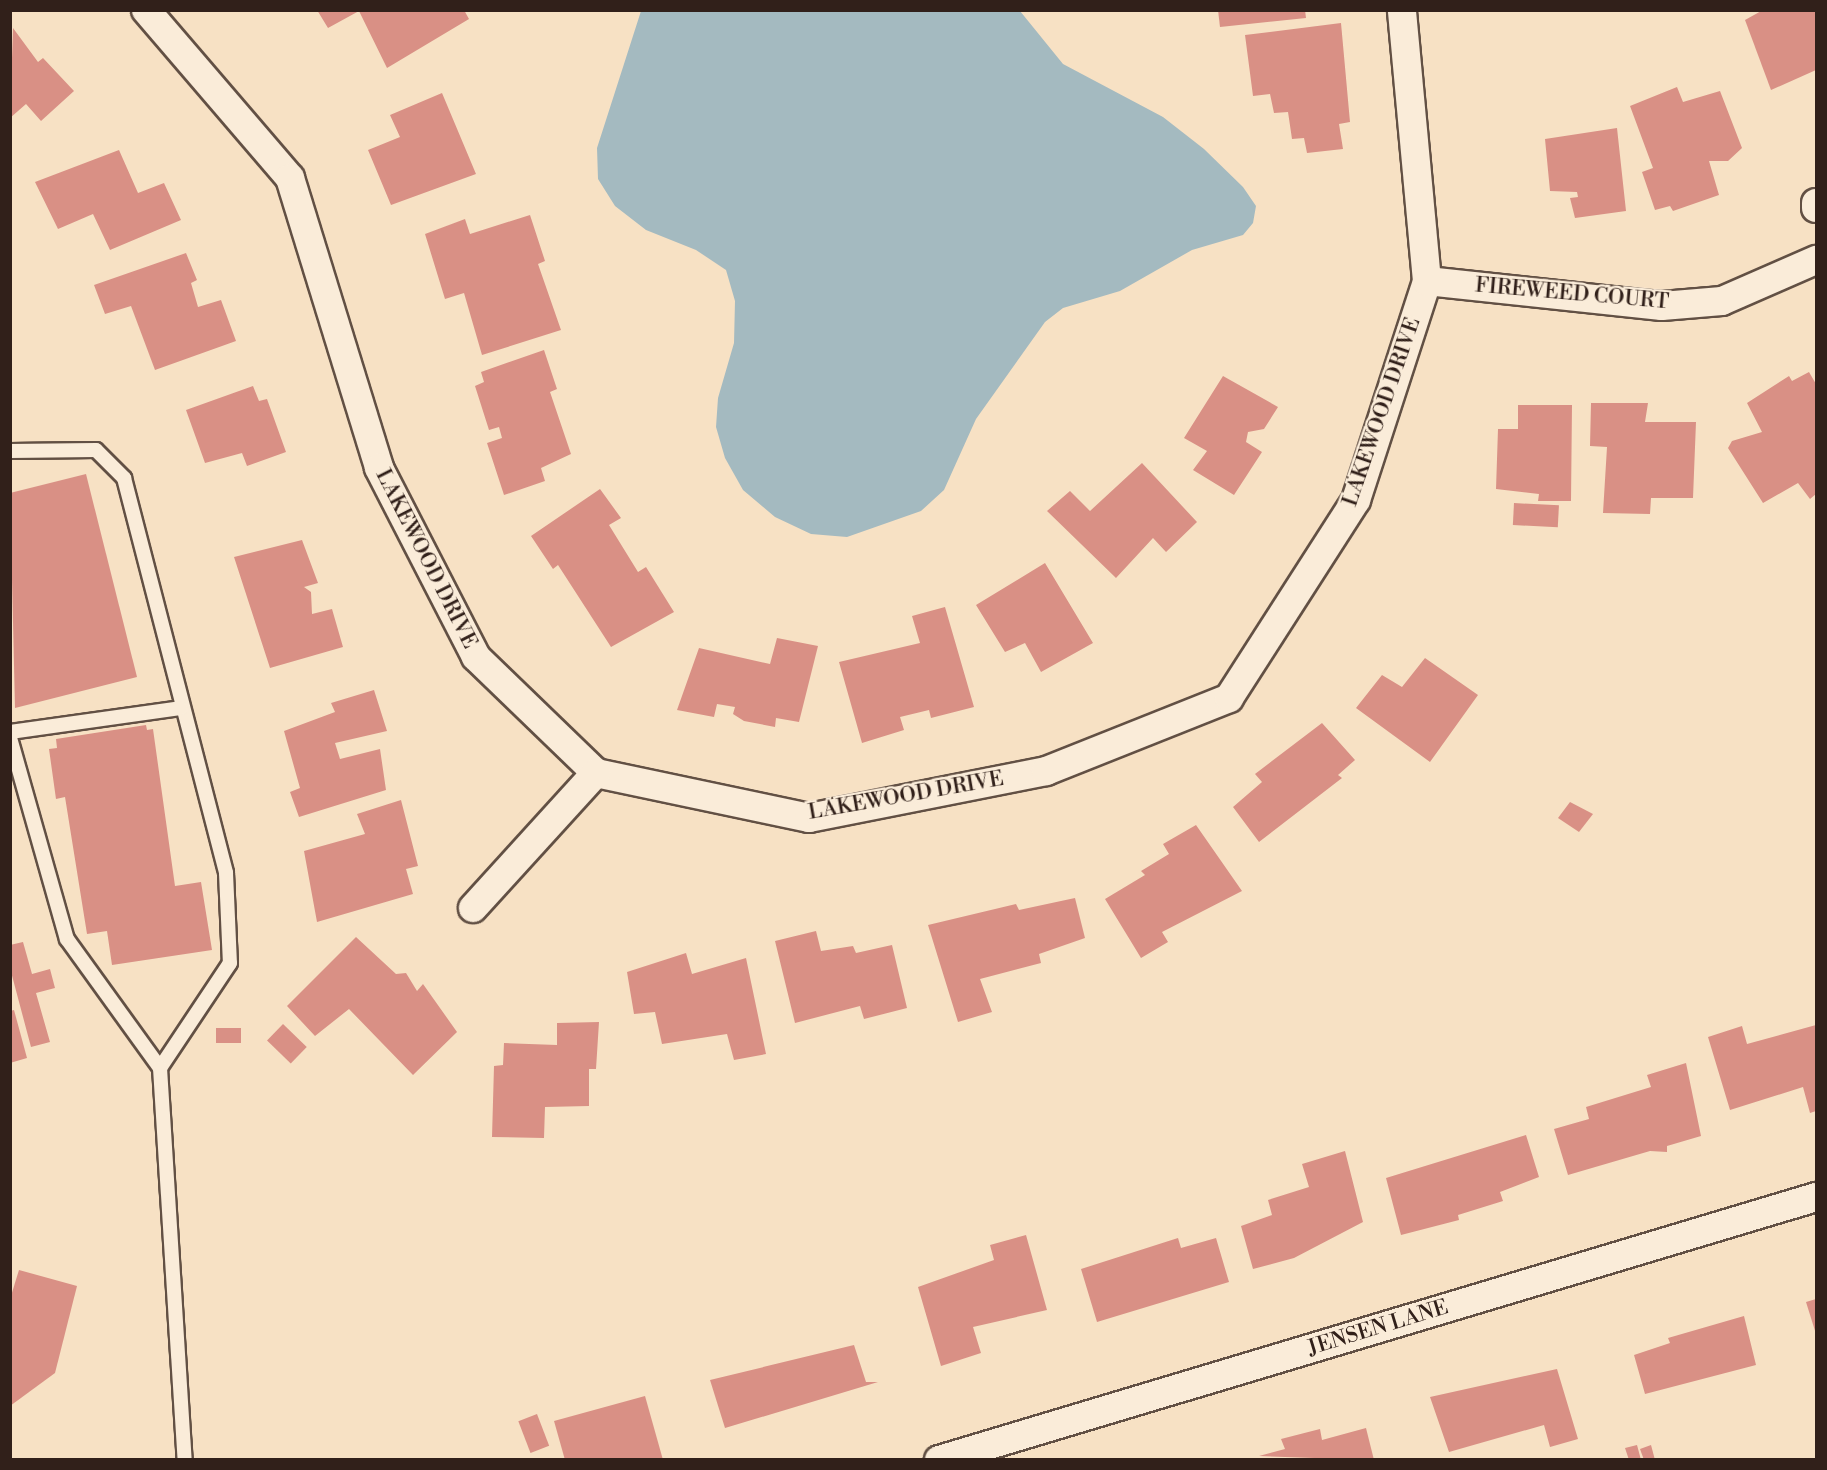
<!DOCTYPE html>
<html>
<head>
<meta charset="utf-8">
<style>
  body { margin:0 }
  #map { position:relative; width:1827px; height:1470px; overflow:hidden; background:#f7e1c4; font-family:"Libre Bodoni",serif }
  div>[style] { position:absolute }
  .water>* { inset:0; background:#a4bac0 }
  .building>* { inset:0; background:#d99085; transform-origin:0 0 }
  .roads { filter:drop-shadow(2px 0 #625044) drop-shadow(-2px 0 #625044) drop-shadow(0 2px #625044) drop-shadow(0 -2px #625044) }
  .lane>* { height:14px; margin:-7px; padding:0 7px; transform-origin:7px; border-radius:7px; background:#faecd9 }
  .street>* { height:28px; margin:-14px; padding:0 14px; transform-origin:14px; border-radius:14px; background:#faecd9 }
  span { translate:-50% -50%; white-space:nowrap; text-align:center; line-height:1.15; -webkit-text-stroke:4.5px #faecd9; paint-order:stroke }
  .street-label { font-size:21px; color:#31201a }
  .frame { position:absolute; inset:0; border:12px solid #31201a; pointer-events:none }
</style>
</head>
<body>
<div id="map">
  <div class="water">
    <div style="clip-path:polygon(641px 11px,1020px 11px,1063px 64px,1163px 117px,1204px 149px,1243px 187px,1256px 206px,1253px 223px,1243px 235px,1192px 250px,1120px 291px,1063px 308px,1045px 322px,976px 419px,944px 490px,921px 511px,847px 537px,811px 534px,775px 517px,743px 490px,725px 458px,716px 427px,718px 398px,734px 343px,735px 301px,726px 270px,696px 250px,646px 230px,615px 206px,598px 179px,597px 148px)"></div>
  </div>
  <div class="building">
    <div style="clip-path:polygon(317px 10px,464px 10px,469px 19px,387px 68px,359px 11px,328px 28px)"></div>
    <div style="clip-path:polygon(1218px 10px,1305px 10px,1306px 18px,1220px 27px)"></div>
    <div style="clip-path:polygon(1763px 10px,1816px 10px,1816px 70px,1771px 90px,1745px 20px)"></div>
    <div style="clip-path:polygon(1341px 23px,1350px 122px,1339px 124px,1343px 149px,1307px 153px,1304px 138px,1292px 139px,1288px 112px,1274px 113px,1270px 94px,1253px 96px,1245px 35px)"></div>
    <div style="clip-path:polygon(13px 28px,38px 62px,43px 58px,74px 91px,41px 121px,26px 104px,10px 118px)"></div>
    <div style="clip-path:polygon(1677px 87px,1683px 102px,1720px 91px,1742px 148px,1728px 161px,1709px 161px,1719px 195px,1673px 211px,1670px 206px,1655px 210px,1642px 172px,1653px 168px,1630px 106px)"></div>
    <div style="clip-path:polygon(442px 93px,476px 174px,391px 205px,368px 150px,400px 137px,390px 115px)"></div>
    <div style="clip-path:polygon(1617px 128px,1626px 211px,1575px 218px,1570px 198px,1578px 197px,1577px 192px,1550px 191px,1545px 139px)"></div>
    <div style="clip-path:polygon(119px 150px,138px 193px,164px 183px,181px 220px,110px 250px,93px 214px,58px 229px,35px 182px)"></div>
    <div style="clip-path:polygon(530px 215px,545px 261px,538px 264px,561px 330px,482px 355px,464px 293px,445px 299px,425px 234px,465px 219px,470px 234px)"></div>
    <div style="clip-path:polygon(186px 253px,197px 280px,191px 283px,198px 307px,221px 300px,236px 341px,155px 370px,131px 306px,105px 314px,94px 285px)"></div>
    <div style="clip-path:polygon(544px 350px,557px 389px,550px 392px,571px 454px,541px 468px,545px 481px,504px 495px,487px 443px,502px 438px,499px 427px,489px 430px,475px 386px,484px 382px,481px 372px)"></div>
    <div style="clip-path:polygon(1809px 372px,1816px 384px,1816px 494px,1810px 499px,1798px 483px,1763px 503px,1728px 448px,1732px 441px,1762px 432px,1747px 403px,1789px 376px,1792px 381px)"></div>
    <div style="clip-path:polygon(1223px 376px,1278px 407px,1264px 429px,1248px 432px,1246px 442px,1262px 452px,1234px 495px,1193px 470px,1207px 451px,1184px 438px)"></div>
    <div style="clip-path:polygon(253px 386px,259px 401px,267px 399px,286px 452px,247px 466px,242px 453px,205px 463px,186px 410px)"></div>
    <div style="clip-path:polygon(1591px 403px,1648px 403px,1645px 422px,1696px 422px,1693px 498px,1651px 498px,1650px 514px,1603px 513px,1607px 447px,1590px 446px)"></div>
    <div style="clip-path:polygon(1518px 405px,1572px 405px,1571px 501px,1538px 501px,1539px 494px,1496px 489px,1498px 429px,1518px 429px)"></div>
    <div style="clip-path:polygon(1142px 463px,1197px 522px,1166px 552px,1153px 538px,1116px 578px,1047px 511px,1070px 491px,1090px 511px)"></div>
    <div style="clip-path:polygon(86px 474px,137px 677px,15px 708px,10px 493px)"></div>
    <div style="clip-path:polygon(600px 489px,621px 518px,609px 525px,638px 572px,646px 567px,674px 612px,611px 647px,558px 565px,553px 569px,531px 536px)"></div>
    <div style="left:1514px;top:503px;width:45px;height:22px;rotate:3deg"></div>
    <div style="clip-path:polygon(302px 540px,318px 583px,304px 587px,311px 592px,312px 614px,332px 609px,343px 647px,270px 668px,234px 557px)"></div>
    <div style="clip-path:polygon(1045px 563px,1093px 643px,1041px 672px,1025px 643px,1005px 652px,976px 605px)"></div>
    <div style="clip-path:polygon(945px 607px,974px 707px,931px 718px,929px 710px,900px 717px,904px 730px,862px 743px,839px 662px,920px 643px,912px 616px)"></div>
    <div style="clip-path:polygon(777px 638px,818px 646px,799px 722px,776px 718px,775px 727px,744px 721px,733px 714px,735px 707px,717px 704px,714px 717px,677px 710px,699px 648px,770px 664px)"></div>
    <div style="clip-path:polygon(1425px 658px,1478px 695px,1430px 762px,1356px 708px,1382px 675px,1402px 687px)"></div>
    <div style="clip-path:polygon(374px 690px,387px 731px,335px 743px,340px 759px,380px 749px,386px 790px,299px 817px,290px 792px,300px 788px,284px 731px,335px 712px,331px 703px)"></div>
    <div style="clip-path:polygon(1322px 723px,1355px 760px,1338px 775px,1342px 778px,1259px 842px,1233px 807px,1262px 782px,1255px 774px)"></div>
    <div style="clip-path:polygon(146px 725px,147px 730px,153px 729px,175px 886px,201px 882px,212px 950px,112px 965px,107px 931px,87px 934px,65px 797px,56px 799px,49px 749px,57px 748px,56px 739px)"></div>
    <div style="clip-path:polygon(401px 800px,418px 866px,406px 869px,413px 894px,317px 922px,304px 851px,365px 834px,357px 814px)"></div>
    <div style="clip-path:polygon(1570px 802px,1593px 814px,1579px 832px,1558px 818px)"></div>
    <div style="clip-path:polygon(1196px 825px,1242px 891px,1162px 932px,1168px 942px,1141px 958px,1105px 899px,1145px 875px,1141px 871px,1169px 854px,1163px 844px)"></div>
    <div style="clip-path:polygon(1075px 898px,1085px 938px,1039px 954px,1041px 963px,980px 979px,992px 1012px,958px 1022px,928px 925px,1016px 904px,1019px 910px)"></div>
    <div style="clip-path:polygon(816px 931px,821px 951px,853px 946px,856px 953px,892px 945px,907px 1008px,864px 1019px,860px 1006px,795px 1023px,775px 941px)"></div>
    <div style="clip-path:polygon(356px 937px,396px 974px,406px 973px,417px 991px,423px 984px,457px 1032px,413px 1075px,349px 1009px,315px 1036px,287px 1006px)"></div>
    <div style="clip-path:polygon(23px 942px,32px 974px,50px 969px,55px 988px,36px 993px,50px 1042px,31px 1047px,10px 968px,10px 945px)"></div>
    <div style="clip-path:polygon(686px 953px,692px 974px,746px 958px,766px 1054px,734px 1060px,727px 1034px,662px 1044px,655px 1012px,634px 1014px,627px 972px)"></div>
    <div style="clip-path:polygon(14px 1010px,27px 1058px,10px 1063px,10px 1011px)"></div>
    <div style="clip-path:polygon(599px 1022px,596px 1069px,589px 1069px,589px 1106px,545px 1107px,544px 1138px,492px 1137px,494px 1066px,503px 1065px,504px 1043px,557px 1045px,557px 1023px)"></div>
    <div style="left:283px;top:1024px;width:33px;height:23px;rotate:44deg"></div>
    <div style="clip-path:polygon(1816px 1025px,1816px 1111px,1810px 1113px,1803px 1087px,1730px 1110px,1708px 1037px,1742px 1026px,1747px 1044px)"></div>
    <div style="left:216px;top:1028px;width:25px;height:15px"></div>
    <div style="clip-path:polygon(1686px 1063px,1701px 1136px,1667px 1146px,1667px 1152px,1650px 1151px,1568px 1175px,1554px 1129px,1589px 1119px,1586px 1107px,1651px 1087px,1647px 1075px)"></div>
    <div style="clip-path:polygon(1526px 1135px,1539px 1177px,1500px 1192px,1503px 1201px,1458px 1215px,1459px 1220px,1401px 1235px,1386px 1178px)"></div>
    <div style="clip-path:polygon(1345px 1151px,1363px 1222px,1294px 1258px,1253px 1269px,1241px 1226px,1272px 1215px,1268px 1200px,1309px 1187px,1302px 1164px)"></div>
    <div style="clip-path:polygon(1026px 1235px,1047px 1310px,973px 1327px,981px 1353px,941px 1366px,918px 1287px,994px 1260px,990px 1245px)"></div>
    <div style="clip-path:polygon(1178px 1238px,1181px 1248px,1216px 1238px,1229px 1282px,1097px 1322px,1081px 1269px)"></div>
    <div style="clip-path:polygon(19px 1270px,77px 1286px,55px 1373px,10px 1406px,10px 1299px)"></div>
    <div style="clip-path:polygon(1816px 1299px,1816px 1334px,1806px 1302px)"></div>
    <div style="clip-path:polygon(1744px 1316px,1756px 1365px,1645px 1394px,1634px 1355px,1670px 1343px,1668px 1338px)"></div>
    <div style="clip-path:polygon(854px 1345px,866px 1382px,878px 1382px,725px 1428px,710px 1380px)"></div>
    <div style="clip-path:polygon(1557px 1369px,1578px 1439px,1550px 1447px,1544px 1425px,1449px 1452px,1430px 1397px)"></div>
    <div style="clip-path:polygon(645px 1396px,663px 1460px,565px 1460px,554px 1421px)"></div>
    <div style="left:537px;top:1414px;width:34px;height:20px;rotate:69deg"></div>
    <div style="clip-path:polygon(1366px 1428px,1374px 1460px,1259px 1456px,1285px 1449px,1281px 1439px,1320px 1429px,1322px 1440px)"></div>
    <div style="clip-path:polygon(1637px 1445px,1641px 1460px,1629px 1460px,1625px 1448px)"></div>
    <div style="clip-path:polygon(1651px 1445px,1655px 1460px,1644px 1460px,1640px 1449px)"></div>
  </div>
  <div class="roads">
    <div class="lane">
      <div style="left:10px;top:451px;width:86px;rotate:-0.7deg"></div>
      <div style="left:96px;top:450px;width:40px;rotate:45deg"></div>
      <div style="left:124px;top:478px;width:408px;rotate:75.5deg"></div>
      <div style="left:226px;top:873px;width:90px;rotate:87.5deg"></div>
      <div style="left:230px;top:963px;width:126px;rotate:123.7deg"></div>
      <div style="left:10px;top:732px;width:172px;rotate:-8deg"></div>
      <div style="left:10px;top:738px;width:209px;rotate:74.2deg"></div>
      <div style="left:67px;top:939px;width:159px;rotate:54.2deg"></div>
      <div style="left:160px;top:1068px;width:393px;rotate:86.4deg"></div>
    </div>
    <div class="street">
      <div style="left:146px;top:10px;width:221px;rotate:49.4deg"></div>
      <div style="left:290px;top:178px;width:303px;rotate:72.9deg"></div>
      <div style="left:379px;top:468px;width:212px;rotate:62.8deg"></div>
      <div style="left:476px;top:657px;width:167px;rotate:44deg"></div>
      <div style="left:596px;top:773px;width:218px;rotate:11.9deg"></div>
      <div style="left:809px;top:818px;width:242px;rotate:-11.2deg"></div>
      <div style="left:1046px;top:771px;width:197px;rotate:-21.7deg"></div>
      <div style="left:1229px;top:698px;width:235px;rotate:-57.3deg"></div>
      <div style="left:1356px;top:500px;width:230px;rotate:-72deg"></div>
      <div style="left:1427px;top:281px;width:272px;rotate:-95.3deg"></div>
      <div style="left:1816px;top:203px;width:5px;rotate:90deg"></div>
      <div style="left:1427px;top:281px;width:236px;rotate:6.1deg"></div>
      <div style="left:1662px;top:306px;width:60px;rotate:-4.8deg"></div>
      <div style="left:1722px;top:301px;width:103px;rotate:-23.6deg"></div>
      <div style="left:473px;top:908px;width:183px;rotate:-47.7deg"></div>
      <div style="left:939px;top:1460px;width:916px;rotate:-16.69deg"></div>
    </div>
  </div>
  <div class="street-label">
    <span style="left:1572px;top:294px;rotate:5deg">FIREWEED COURT</span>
    <span style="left:1382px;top:412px;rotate:-71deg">LAKEWOOD DRIVE</span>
    <span style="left:426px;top:559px;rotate:63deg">LAKEWOOD DRIVE</span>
    <span style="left:906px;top:796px;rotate:-10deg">LAKEWOOD DRIVE</span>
    <span style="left:1378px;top:1328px;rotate:-17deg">JENSEN LANE</span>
  </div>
  <div class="frame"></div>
</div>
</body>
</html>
